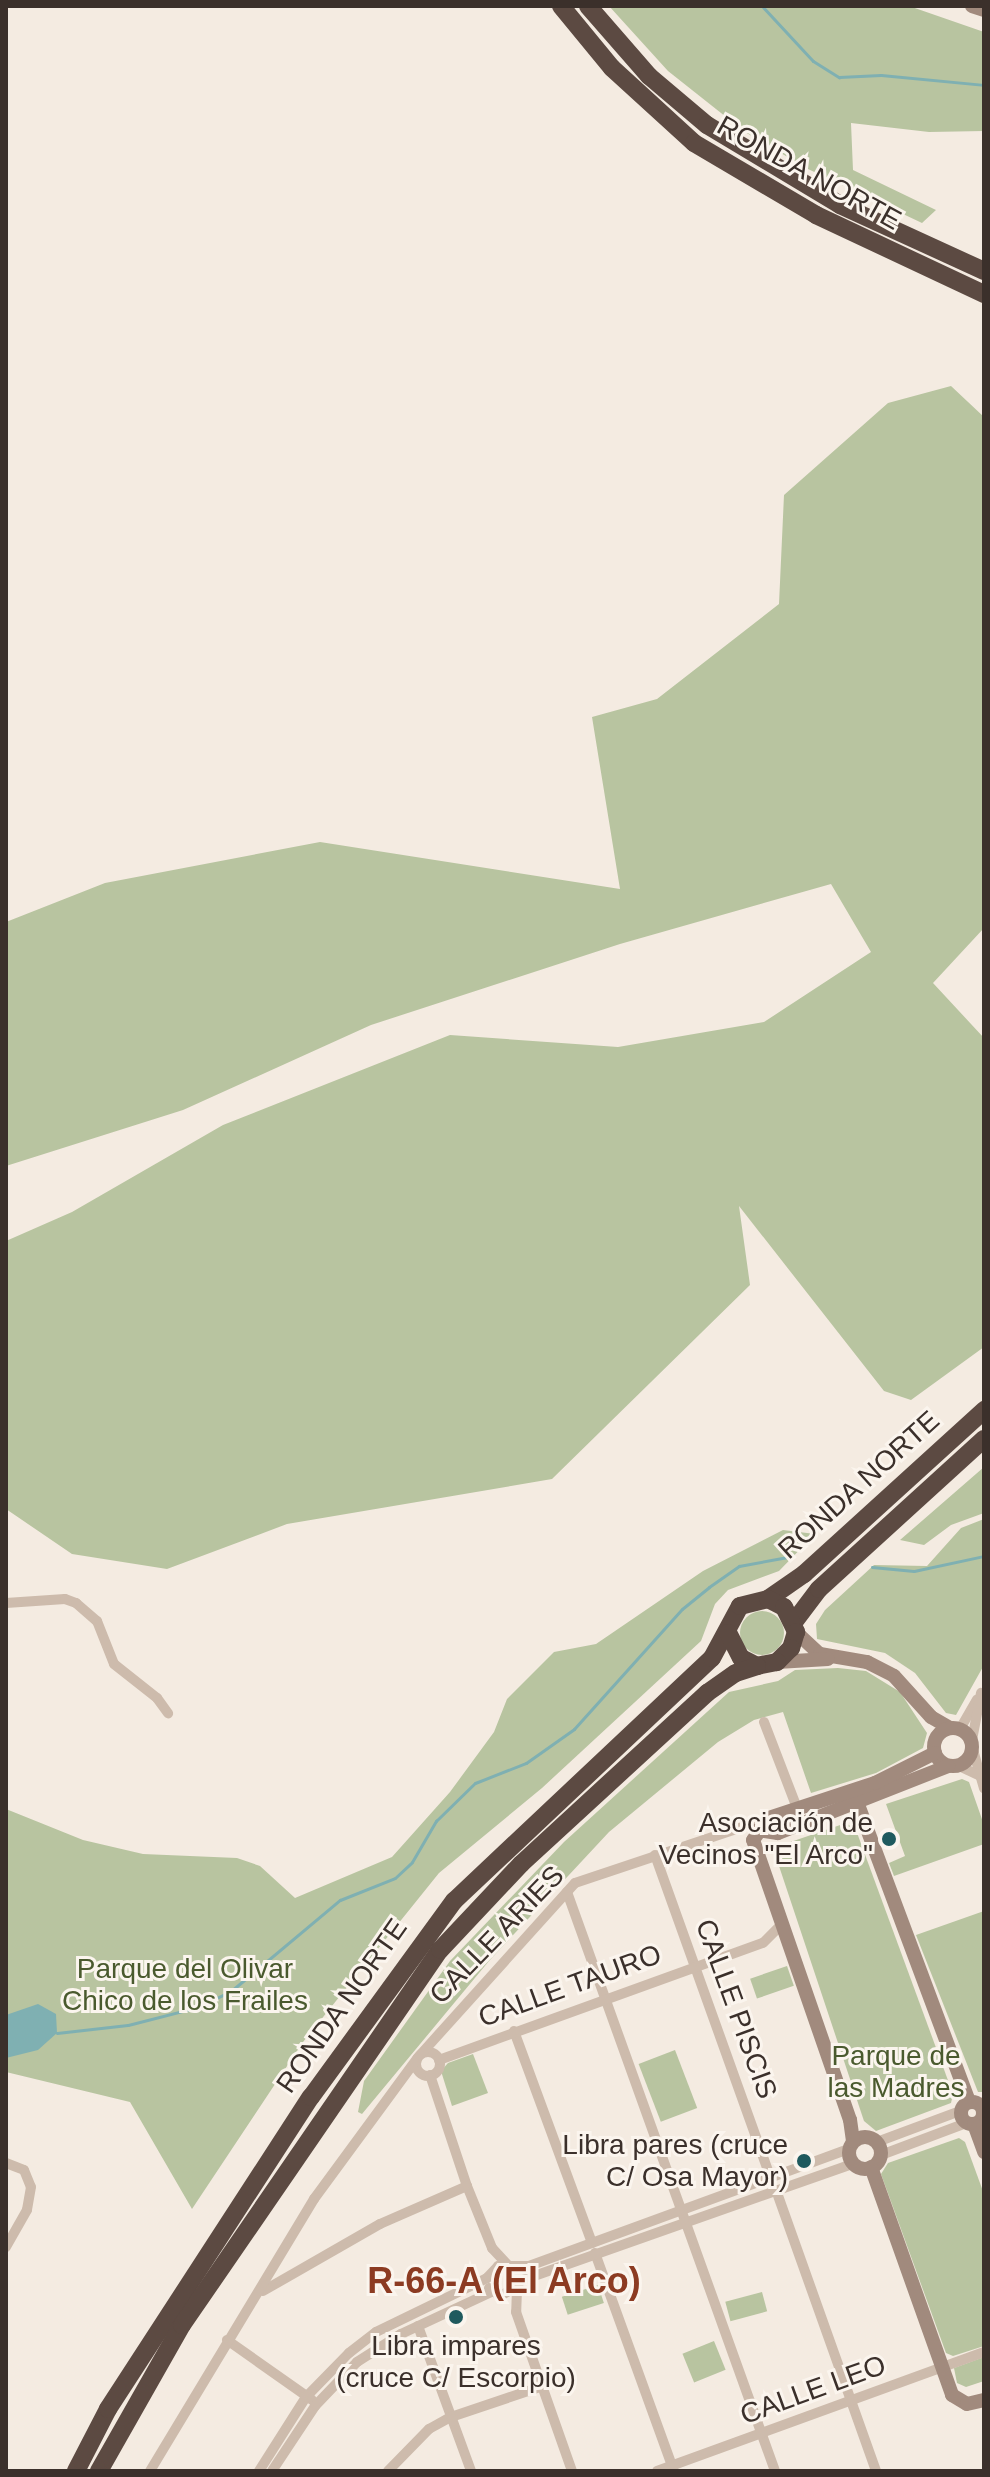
<!DOCTYPE html>
<html>
<head>
<meta charset="utf-8">
<style>
  body { margin:0 }
  #map { position:relative; width:990px; height:2477px; overflow:hidden; background:#f4ebe1; font-family:Arial,sans-serif }
  div>[style] { position:absolute }
  .green>* { inset:0; background:#b8c4a0; transform-origin:0 0 }
  .round { border-radius:50% }
  .water>* { inset:0; background:#7fb0b2 }
  .stream>* { height:3px; margin:-1.5px; padding:0 1.5px; transform-origin:1.5px; border-radius:1.5px; background:#7fb0b2 }
  .street>* { height:10px; margin:-5px; padding:0 5px; transform-origin:5px; border-radius:5px; background:#cdbbac }
  .street>.ring { margin:-5px; padding:0; box-sizing:content-box; background:none; border:10px solid #cdbbac; border-radius:50% }
  .secondary>* { height:14px; margin:-7px; padding:0 7px; transform-origin:7px; border-radius:7px; background:#a18a7d }
  .secondary>.ring { margin:-7px; padding:0; box-sizing:content-box; background:none; border:14px solid #a18a7d; border-radius:50% }
  .highway>* { height:18px; margin:-9px; padding:0 9px; transform-origin:9px; border-radius:9px; background:#5c4a42 }
  .dots>* { width:22px; height:22px; translate:-50% -50%; box-sizing:border-box; border:4px solid #fbf5ee; border-radius:50% }
  span { translate:-50% -50%; white-space:nowrap; text-align:center; line-height:1.15; -webkit-text-stroke:6px #fbf5ee; paint-order:stroke }
  .street-label { font-size:28px; color:#3b302b }
  .poi-label { font-size:28px; color:#3b302b }
  .right { translate:-100% -50%; text-align:right }
  .park-label { font-size:28px; color:#4a5a2e }
  .district-label { font-size:36px; color:#8c3b22; font-weight:700 }
  .frame { position:absolute; inset:0; border:8px solid #3b302b; pointer-events:none }
</style>
</head>
<body>
<div id="map">
  <div class="green">
    <div style="clip-path:polygon(609px 6px,909px 6px,984px 32px,984px 131px,929px 132px,851px 123px,853px 170px,936px 210px,922px 223px,808px 169px,745px 132px,668px 71px)"></div>
    <div style="clip-path:polygon(951px 386px,984px 417px,984px 928px,933px 983px,984px 1038px,984px 1347px,911px 1400px,884px 1391px,739px 1206px,750px 1285px,552px 1479px,287px 1524px,167px 1569px,72px 1554px,6px 1509px,6px 1241px,72px 1212px,223px 1125px,450px 1035px,618px 1047px,764px 1022px,871px 952px,831px 884px,620px 944px,371px 1025px,183px 1110px,6px 1166px,6px 922px,105px 883px,320px 842px,620px 889px,592px 717px,657px 699px,779px 604px,784px 495px,888px 403px)"></div>
    <div style="clip-path:polygon(984px 1467px,984px 1513px,951px 1525px,924px 1545px,900px 1540px)"></div>
    <div style="clip-path:polygon(984px 1519px,984px 1665px,956px 1715px,946px 1713px,915px 1673px,885px 1653px,817px 1639px,816px 1624px,825px 1610px,874px 1565px,927px 1566px,961px 1528px)"></div>
    <div style="clip-path:polygon(783px 1530px,815px 1534px,779px 1571px,728px 1590px,715px 1604px,701px 1641px,542px 1788px,439px 1873px,303px 2042px,192px 2209px,130px 2102px,6px 2072px,6px 1809px,83px 1840px,143px 1854px,237px 1858px,260px 1866px,295px 1898px,392px 1857px,450px 1792px,494px 1732px,507px 1699px,554px 1652px,596px 1644px,703px 1571px)"></div>
    <div class="round" style="left:740px;top:1611px;width:44px;height:44px"></div>
    <div style="clip-path:polygon(838px 1668px,866px 1671px,900px 1692px,927px 1733px,923px 1748px,876px 1773px,811px 1793px,783px 1712px,754px 1720px,718px 1742px,609px 1832px,489px 1961px,362px 2114px,358px 2112px,364px 2081px,450px 1961px,564px 1842px,729px 1692px,778px 1681px,795px 1670px)"></div>
    <div style="clip-path:polygon(962px 1779px,969px 1782px,984px 1825px,984px 1844px,894px 1876px,889px 1863px,905px 1856px,886px 1804px)"></div>
    <div style="clip-path:polygon(846px 1823px,856px 1830px,953px 2094px,951px 2103px,876px 2131px,864px 2121px,773px 1848px)"></div>
    <div style="clip-path:polygon(984px 1911px,984px 2092px,978px 2092px,916px 1935px)"></div>
    <div style="left:787px;top:1966px;width:21px;height:39px;rotate:71deg"></div>
    <div style="left:675px;top:2050px;width:62px;height:39px;rotate:69deg"></div>
    <div style="clip-path:polygon(473px 2054px,488px 2093px,452px 2106px,441px 2071px,448px 2063px)"></div>
    <div style="clip-path:polygon(959px 2138px,965px 2142px,984px 2194px,984px 2346px,953px 2356px,946px 2353px,881px 2174px,888px 2163px)"></div>
    <div style="left:598px;top:2285px;width:19px;height:38px;rotate:72deg"></div>
    <div style="left:762px;top:2292px;width:20px;height:38px;rotate:75deg"></div>
    <div style="left:714px;top:2341px;width:31px;height:34px;rotate:68deg"></div>
    <div style="clip-path:polygon(984px 2357px,984px 2381px,966px 2387px,957px 2383px,954px 2368px)"></div>
  </div>
  <div class="water">
    <div style="clip-path:polygon(38px 2004px,56px 2014px,57px 2033px,38px 2050px,6px 2058px,6px 2015px)"></div>
  </div>
  <div class="stream">
    <div style="left:762px;top:6px;width:75px;rotate:47.2deg"></div>
    <div style="left:813px;top:61px;width:31px;rotate:32deg"></div>
    <div style="left:839px;top:77px;width:42px;rotate:-2.7deg"></div>
    <div style="left:881px;top:75px;width:103px;rotate:5.5deg"></div>
    <div style="left:872px;top:1567px;width:42px;rotate:5.4deg"></div>
    <div style="left:914px;top:1571px;width:72px;rotate:-12.1deg"></div>
    <div style="left:57px;top:2033px;width:71px;rotate:-6.4deg"></div>
    <div style="left:128px;top:2025px;width:72px;rotate:-14.4deg"></div>
    <div style="left:198px;top:2007px;width:37px;rotate:-26deg"></div>
    <div style="left:231px;top:1991px;width:142px;rotate:-39.9deg"></div>
    <div style="left:340px;top:1900px;width:59px;rotate:-21.8deg"></div>
    <div style="left:395px;top:1878px;width:23px;rotate:-43deg"></div>
    <div style="left:412px;top:1862px;width:48px;rotate:-59.7deg"></div>
    <div style="left:436px;top:1821px;width:54px;rotate:-44.3deg"></div>
    <div style="left:475px;top:1783px;width:55px;rotate:-21.4deg"></div>
    <div style="left:526px;top:1763px;width:59px;rotate:-35.3deg"></div>
    <div style="left:574px;top:1729px;width:161px;rotate:-48deg"></div>
    <div style="left:682px;top:1609px;width:35px;rotate:-39deg"></div>
    <div style="left:709px;top:1587px;width:37px;rotate:-35deg"></div>
    <div style="left:739px;top:1566px;width:55px;rotate:-10.5deg"></div>
  </div>
  <div class="street">
    <div style="left:6px;top:1603px;width:59px;rotate:-3.9deg"></div>
    <div style="left:65px;top:1599px;width:12px;rotate:20deg"></div>
    <div style="left:76px;top:1603px;width:28px;rotate:41deg"></div>
    <div style="left:97px;top:1621px;width:46px;rotate:68.4deg"></div>
    <div style="left:114px;top:1664px;width:55px;rotate:38.3deg"></div>
    <div style="left:157px;top:1698px;width:19px;rotate:54deg"></div>
    <div style="left:764px;top:1722px;width:92px;rotate:69deg"></div>
    <div style="left:960px;top:1729px;width:34px;rotate:-60deg"></div>
    <div style="left:972px;top:1740px;width:48px;rotate:-79.2deg"></div>
    <div style="left:973px;top:1750px;width:40px;rotate:74deg"></div>
    <div style="left:959px;top:1766px;width:23px;rotate:25deg"></div>
    <div style="left:655px;top:1855px;width:344px;rotate:70.3deg"></div>
    <div style="left:567px;top:1892px;width:615px;rotate:70.24deg"></div>
    <div style="left:514px;top:2031px;width:226px;rotate:69.8deg"></div>
    <div class="ring" style="left:416px;top:2052px;width:14px;height:14px"></div>
    <div style="left:421px;top:2054px;width:230px;rotate:-48deg"></div>
    <div style="left:575px;top:1883px;width:205px;rotate:-18.5deg"></div>
    <div style="left:439px;top:2060px;width:344px;rotate:-19.9deg"></div>
    <div style="left:763px;top:1943px;width:27px;rotate:-45deg"></div>
    <div style="left:430px;top:2075px;width:117px;rotate:71.6deg"></div>
    <div style="left:467px;top:2186px;width:67px;rotate:68deg"></div>
    <div style="left:492px;top:2248px;width:22px;rotate:47deg"></div>
    <div style="left:979px;top:2104px;width:5px;rotate:-22deg"></div>
    <div style="left:983px;top:2114px;width:1px"></div>
    <div style="left:877px;top:2142px;width:89px;rotate:-20.5deg"></div>
    <div style="left:881px;top:2155px;width:91px;rotate:-20.6deg"></div>
    <div style="left:6px;top:2163px;width:19px;rotate:21deg"></div>
    <div style="left:24px;top:2170px;width:18px;rotate:68deg"></div>
    <div style="left:31px;top:2187px;width:23px;rotate:100deg"></div>
    <div style="left:27px;top:2210px;width:43px;rotate:119.6deg"></div>
    <div style="left:776px;top:2190px;width:298px;rotate:70.4deg"></div>
    <div style="left:595px;top:2253px;width:230px;rotate:70.1deg"></div>
    <div style="left:487px;top:2278px;width:16px;rotate:-47deg"></div>
    <div style="left:498px;top:2266px;width:31px"></div>
    <div style="left:529px;top:2266px;width:341px;rotate:-20.1deg"></div>
    <div style="left:520px;top:2281px;width:353px;rotate:-19.4deg"></div>
    <div style="left:489px;top:2288px;width:14px;rotate:36deg"></div>
    <div style="left:500px;top:2296px;width:21px;rotate:-29deg"></div>
    <div style="left:517px;top:2289px;width:23px;rotate:92deg"></div>
    <div style="left:516px;top:2312px;width:169px;rotate:70.6deg"></div>
    <div style="left:263px;top:2291px;width:135px;rotate:-29.8deg"></div>
    <div style="left:380px;top:2224px;width:95px;rotate:-23.6deg"></div>
    <div style="left:418px;top:2326px;width:154px;rotate:69.9deg"></div>
    <div style="left:227px;top:2340px;width:104px;rotate:35.2deg"></div>
    <div style="left:150px;top:2471px;width:318px;rotate:-58.9deg"></div>
    <div style="left:314px;top:2199px;width:174px;rotate:-53.7deg"></div>
    <div style="left:259px;top:2471px;width:88px;rotate:-57.6deg"></div>
    <div style="left:306px;top:2397px;width:62px;rotate:-45.7deg"></div>
    <div style="left:349px;top:2353px;width:34px;rotate:-38deg"></div>
    <div style="left:376px;top:2332px;width:123px;rotate:-25.9deg"></div>
    <div style="left:272px;top:2471px;width:78px;rotate:-56.5deg"></div>
    <div style="left:315px;top:2406px;width:61px;rotate:-46.3deg"></div>
    <div style="left:357px;top:2362px;width:52px;rotate:-32.5deg"></div>
    <div style="left:401px;top:2334px;width:99px;rotate:-25deg"></div>
    <div style="left:388px;top:2471px;width:59px;rotate:-45.7deg"></div>
    <div style="left:429px;top:2429px;width:25px;rotate:-29deg"></div>
    <div style="left:451px;top:2417px;width:97px;rotate:-18.6deg"></div>
    <div style="left:657px;top:2471px;width:348px;rotate:-20deg"></div>
  </div>
  <div class="secondary">
    <div style="left:972px;top:6px;width:13px;rotate:18deg"></div>
    <div style="left:796px;top:1632px;width:33px;rotate:43deg"></div>
    <div style="left:820px;top:1654px;width:48px;rotate:9.7deg"></div>
    <div style="left:867px;top:1662px;width:30px;rotate:27deg"></div>
    <div style="left:894px;top:1676px;width:55px;rotate:47.9deg"></div>
    <div style="left:931px;top:1717px;width:22px;rotate:30deg"></div>
    <div style="left:777px;top:1662px;width:51px;rotate:-3.4deg"></div>
    <div class="ring" style="left:934px;top:1728px;width:24px;height:24px"></div>
    <div style="left:857px;top:1802px;width:320px;rotate:69.5deg"></div>
    <div style="left:758px;top:1830px;width:20px;rotate:9deg"></div>
    <div style="left:778px;top:1833px;width:183px;rotate:-21.5deg"></div>
    <div class="ring" style="left:961px;top:2102px;width:8px;height:8px"></div>
    <div style="left:974px;top:2124px;width:30px;rotate:70deg"></div>
    <div class="ring" style="left:849px;top:2137px;width:18px;height:18px"></div>
    <div style="left:853px;top:2141px;width:21px;rotate:-98deg"></div>
    <div style="left:850px;top:2120px;width:296px;rotate:-109.1deg"></div>
    <div style="left:753px;top:1840px;width:27px;rotate:-54deg"></div>
    <div style="left:769px;top:1818px;width:112px;rotate:-18.3deg"></div>
    <div style="left:875px;top:1783px;width:67px;rotate:-26.6deg"></div>
    <div style="left:871px;top:2167px;width:242px;rotate:70.4deg"></div>
    <div style="left:952px;top:2395px;width:17px;rotate:31deg"></div>
    <div style="left:967px;top:2404px;width:17px;rotate:-13deg"></div>
  </div>
  <div class="highway">
    <div style="left:561px;top:6px;width:80px;rotate:50.6deg"></div>
    <div style="left:612px;top:68px;width:111px;rotate:42.4deg"></div>
    <div style="left:694px;top:143px;width:142px;rotate:30.5deg"></div>
    <div style="left:816px;top:215px;width:186px;rotate:25.2deg"></div>
    <div style="left:588px;top:6px;width:93px;rotate:48.9deg"></div>
    <div style="left:649px;top:76px;width:76px;rotate:40.2deg"></div>
    <div style="left:707px;top:125px;width:155px;rotate:31deg"></div>
    <div style="left:840px;top:205px;width:158px;rotate:24.6deg"></div>
    <div style="left:768px;top:1599px;width:44px;rotate:-34.8deg"></div>
    <div style="left:804px;top:1574px;width:244px;rotate:-42.3deg"></div>
    <div style="left:794px;top:1622px;width:41px;rotate:-52.9deg"></div>
    <div style="left:819px;top:1589px;width:223px;rotate:-42.3deg"></div>
    <div style="left:76px;top:2471px;width:70px;rotate:-62.7deg"></div>
    <div style="left:108px;top:2409px;width:372px;rotate:-57deg"></div>
    <div style="left:311px;top:2097px;width:243px;rotate:-53.9deg"></div>
    <div style="left:454px;top:1901px;width:354px;rotate:-43.3deg"></div>
    <div style="left:712px;top:1658px;width:59px;rotate:-61.7deg"></div>
    <div style="left:740px;top:1606px;width:29px;rotate:-14deg"></div>
    <div style="left:768px;top:1599px;width:18px;rotate:27deg"></div>
    <div style="left:784px;top:1607px;width:28px;rotate:64deg"></div>
    <div style="left:796px;top:1632px;width:17px;rotate:107deg"></div>
    <div style="left:791px;top:1648px;width:20px;rotate:135deg"></div>
    <div style="left:777px;top:1662px;width:20px;rotate:169deg"></div>
    <div style="left:757px;top:1666px;width:18px;rotate:-153deg"></div>
    <div style="left:741px;top:1658px;width:28px;rotate:-117deg"></div>
    <div style="left:99px;top:2471px;width:168px;rotate:-60.4deg"></div>
    <div style="left:182px;top:2325px;width:455px;rotate:-55.5deg"></div>
    <div style="left:440px;top:1950px;width:118px;rotate:-46.7deg"></div>
    <div style="left:521px;top:1864px;width:253px;rotate:-42.6deg"></div>
    <div style="left:707px;top:1693px;width:35px;rotate:-35deg"></div>
    <div style="left:736px;top:1673px;width:22px;rotate:-18deg"></div>
  </div>
  <div class="dots">
    <div style="left:889px;top:1839px;background:#1f5a5e"></div>
    <div style="left:804px;top:2161px;background:#1f5a5e"></div>
    <div style="left:456px;top:2317px;background:#1f5a5e"></div>
  </div>
  <div class="street-label">
    <span style="left:809px;top:173px;rotate:29deg">RONDA NORTE</span>
    <span style="left:859px;top:1485px;rotate:-42deg">RONDA NORTE</span>
    <span style="left:497px;top:1935px;rotate:-46deg">CALLE ARIES</span>
    <span style="left:570px;top:1986px;rotate:-20deg">CALLE TAURO</span>
    <span style="left:342px;top:2006px;rotate:-55deg">RONDA NORTE</span>
    <span style="left:736px;top:2009px;rotate:70deg">CALLE PISCIS</span>
    <span style="left:813px;top:2390px;rotate:-20deg">CALLE LEO</span>
  </div>
  <div class="poi-label">
    <span class="right" style="left:873px;top:1839px">Asociación de<br>Vecinos "El Arco"</span>
    <span class="right" style="left:788px;top:2161px">Libra pares (cruce<br>C/ Osa Mayor)</span>
    <span style="left:456px;top:2362px">Libra impares<br>(cruce C/ Escorpio)</span>
  </div>
  <div class="park-label">
    <span style="left:185px;top:1985px">Parque del Olivar<br>Chico de los Frailes</span>
    <span style="left:896px;top:2072px">Parque de<br>las Madres</span>
  </div>
  <div class="district-label">
    <span style="left:504px;top:2281px">R-66-A (El Arco)</span>
  </div>
  <div class="frame"></div>
</div>
</body>
</html>
